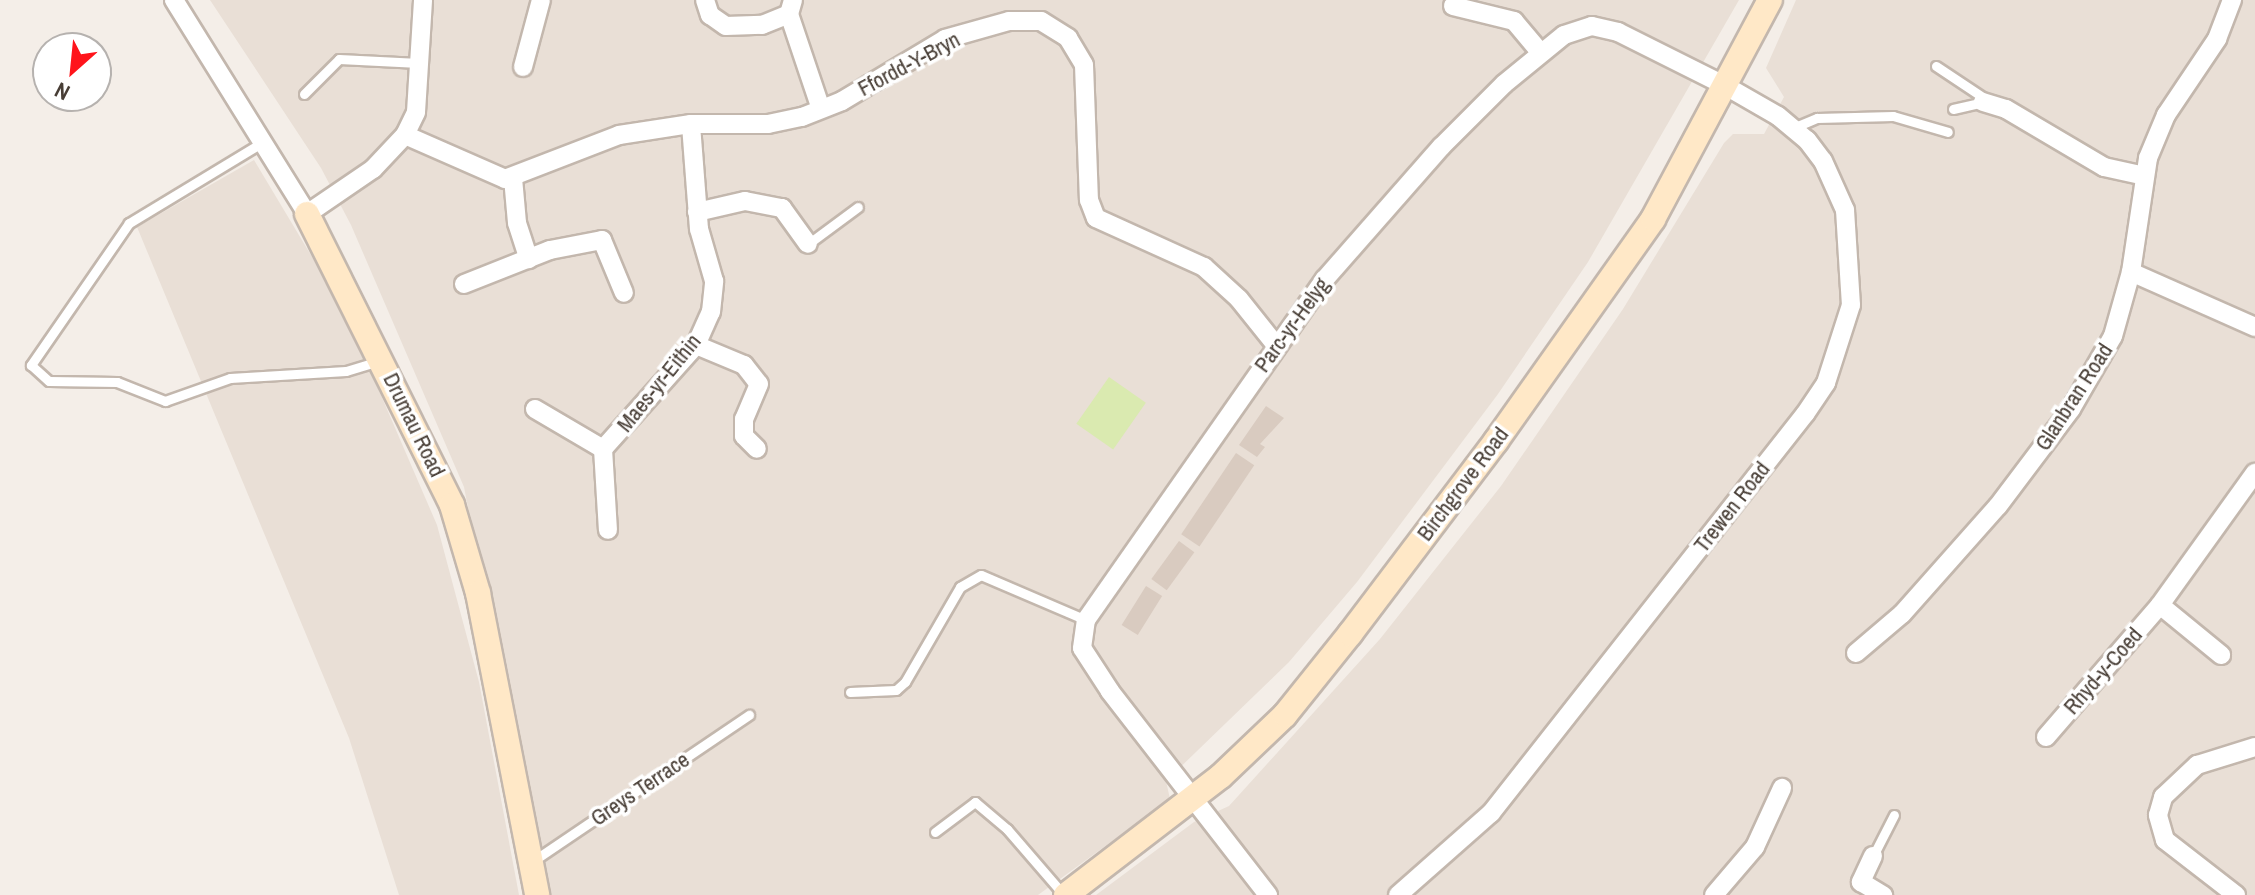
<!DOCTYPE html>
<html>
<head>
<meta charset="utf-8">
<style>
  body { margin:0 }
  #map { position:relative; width:2255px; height:895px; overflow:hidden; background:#f4eee8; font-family:"Archivo Narrow",sans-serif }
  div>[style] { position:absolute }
  .residential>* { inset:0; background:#e9dfd6 }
  .green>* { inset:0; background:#daeab0; transform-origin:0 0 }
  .building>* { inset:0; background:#d9cbc0; transform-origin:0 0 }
  .roads { filter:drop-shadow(2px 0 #c3b7ad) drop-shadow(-2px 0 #c3b7ad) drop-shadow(0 2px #c3b7ad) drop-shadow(0 -2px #c3b7ad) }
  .lane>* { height:9px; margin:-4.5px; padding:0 4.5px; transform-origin:4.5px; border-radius:4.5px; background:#fff }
  .street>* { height:18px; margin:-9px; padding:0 9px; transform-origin:9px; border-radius:9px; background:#fff }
  .secondary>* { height:24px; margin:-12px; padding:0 12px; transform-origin:12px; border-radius:12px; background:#ffe8c7 }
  span { translate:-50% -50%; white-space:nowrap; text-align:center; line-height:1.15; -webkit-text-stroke:7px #fff; paint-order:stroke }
  .street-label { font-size:22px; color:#483e36 }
  .north { position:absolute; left:32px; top:32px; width:80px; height:80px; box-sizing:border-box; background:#fff; border:2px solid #b6b2af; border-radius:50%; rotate:207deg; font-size:22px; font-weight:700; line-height:32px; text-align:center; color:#483e36 }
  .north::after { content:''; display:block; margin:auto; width:28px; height:36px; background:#ff141b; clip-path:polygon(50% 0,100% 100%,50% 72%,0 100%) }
</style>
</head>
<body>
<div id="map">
  <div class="residential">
    <div style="clip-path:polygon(210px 0,1739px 0,1588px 262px,1498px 394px,1357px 582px,1289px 662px,1166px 781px,1170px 799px,1038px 895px,543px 895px,464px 487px,351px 225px,321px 168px)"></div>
    <div style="clip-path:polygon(1796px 0,2255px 0,2255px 895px,1096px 895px,1194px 822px,1229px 806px,1380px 639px,1501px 486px,1623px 309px,1724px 143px,1733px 134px,1764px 134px,1784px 97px,1766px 68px)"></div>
    <div style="clip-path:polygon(254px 160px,345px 312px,437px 525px,479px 682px,519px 895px,399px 895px,349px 738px,137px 227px)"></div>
  </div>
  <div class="green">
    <div style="left:1109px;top:377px;width:45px;height:57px;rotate:35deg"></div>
  </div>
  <div class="building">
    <div style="clip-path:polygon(1266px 406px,1284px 418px,1260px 444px,1265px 447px,1257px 457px,1239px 445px)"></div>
    <div style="left:1236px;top:453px;width:22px;height:98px;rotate:34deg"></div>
    <div style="left:1179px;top:541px;width:19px;height:47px;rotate:36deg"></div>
    <div style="left:1146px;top:586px;width:19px;height:46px;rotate:32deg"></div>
  </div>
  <div class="roads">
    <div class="lane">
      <div style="left:1936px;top:66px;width:65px;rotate:33.7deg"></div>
      <div style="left:304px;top:94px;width:49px;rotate:-45deg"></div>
      <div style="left:339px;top:59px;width:80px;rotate:2.9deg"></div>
      <div style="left:1953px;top:109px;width:31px;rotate:-13deg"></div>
      <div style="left:1793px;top:128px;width:26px;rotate:-23deg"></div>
      <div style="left:1817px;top:118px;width:76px;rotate:-1.5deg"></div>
      <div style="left:1893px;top:116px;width:57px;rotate:16.2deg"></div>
      <div style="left:263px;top:142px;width:157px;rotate:148.8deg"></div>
      <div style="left:129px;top:223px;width:173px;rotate:124.6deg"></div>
      <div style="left:31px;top:365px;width:24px;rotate:42deg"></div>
      <div style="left:49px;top:381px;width:68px;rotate:0.8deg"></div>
      <div style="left:117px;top:382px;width:52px;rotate:21.6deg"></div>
      <div style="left:165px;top:401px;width:69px;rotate:-19.5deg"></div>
      <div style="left:230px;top:378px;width:116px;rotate:-3.5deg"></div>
      <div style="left:346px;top:371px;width:37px;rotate:-17deg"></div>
      <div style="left:808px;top:244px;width:62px;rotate:-36.5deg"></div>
      <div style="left:850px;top:692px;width:46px;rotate:-2.5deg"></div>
      <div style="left:896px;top:690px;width:12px;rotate:-42deg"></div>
      <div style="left:905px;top:682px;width:110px;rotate:-59.9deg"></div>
      <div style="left:960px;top:587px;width:24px;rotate:-30deg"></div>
      <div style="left:981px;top:575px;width:114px;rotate:23.2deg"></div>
      <div style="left:935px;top:832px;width:50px;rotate:-36.9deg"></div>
      <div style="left:975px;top:802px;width:42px;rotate:40.2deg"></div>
      <div style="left:1007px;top:829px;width:87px;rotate:49.2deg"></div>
      <div style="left:1873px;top:856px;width:46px;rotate:-62.9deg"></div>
      <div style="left:533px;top:861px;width:261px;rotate:-34.1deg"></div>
    </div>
    <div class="street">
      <div style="left:174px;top:0;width:252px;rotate:58.1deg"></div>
      <div style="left:307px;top:214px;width:80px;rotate:-34.3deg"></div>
      <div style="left:373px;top:169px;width:47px;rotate:-46.7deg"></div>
      <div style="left:405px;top:135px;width:25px;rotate:-64deg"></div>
      <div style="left:416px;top:112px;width:112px;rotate:-86.4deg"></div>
      <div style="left:705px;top:0;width:16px;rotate:72deg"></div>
      <div style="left:710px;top:15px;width:19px;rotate:35deg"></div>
      <div style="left:726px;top:26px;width:36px;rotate:-2deg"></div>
      <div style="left:762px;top:25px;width:29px;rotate:-22deg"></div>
      <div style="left:793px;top:0;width:15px;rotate:106deg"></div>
      <div style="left:789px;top:14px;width:100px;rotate:71.4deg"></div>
      <div style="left:1453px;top:6px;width:63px;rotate:13.8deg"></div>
      <div style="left:1514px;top:21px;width:40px;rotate:50deg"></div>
      <div style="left:523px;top:67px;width:69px;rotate:-75deg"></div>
      <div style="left:1983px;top:102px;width:24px;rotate:17deg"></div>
      <div style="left:2006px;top:109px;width:114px;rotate:30.6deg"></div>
      <div style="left:2104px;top:167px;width:42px;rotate:12.4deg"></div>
      <div style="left:405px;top:135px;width:109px;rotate:23.7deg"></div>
      <div style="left:505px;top:179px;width:122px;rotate:-21.1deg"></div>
      <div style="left:619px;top:135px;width:73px;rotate:-8.7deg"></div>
      <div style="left:691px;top:124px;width:77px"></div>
      <div style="left:768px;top:124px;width:35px;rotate:-12deg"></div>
      <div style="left:802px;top:117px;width:43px;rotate:-21.8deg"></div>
      <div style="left:842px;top:101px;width:120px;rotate:-31deg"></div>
      <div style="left:945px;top:39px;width:66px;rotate:-15.7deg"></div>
      <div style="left:1009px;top:21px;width:32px"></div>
      <div style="left:1041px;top:21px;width:32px;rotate:32deg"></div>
      <div style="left:1068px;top:38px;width:31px;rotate:59deg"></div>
      <div style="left:1084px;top:65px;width:135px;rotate:87.9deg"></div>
      <div style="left:1089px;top:200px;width:19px;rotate:69deg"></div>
      <div style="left:1096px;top:218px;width:119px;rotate:24.4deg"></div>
      <div style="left:1204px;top:267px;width:47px;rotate:42.4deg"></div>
      <div style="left:1239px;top:299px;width:58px;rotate:51.3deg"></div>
      <div style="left:513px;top:178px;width:45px;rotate:84.9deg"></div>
      <div style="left:517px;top:223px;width:38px;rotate:72deg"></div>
      <div style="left:697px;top:212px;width:49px;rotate:-12.9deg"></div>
      <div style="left:745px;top:201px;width:38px;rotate:11deg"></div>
      <div style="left:782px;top:208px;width:44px;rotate:54.2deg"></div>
      <div style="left:2131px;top:272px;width:136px;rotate:23.9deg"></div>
      <div style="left:464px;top:284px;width:92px;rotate:-21.6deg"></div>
      <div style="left:550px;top:250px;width:53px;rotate:-10.9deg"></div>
      <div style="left:602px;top:240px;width:57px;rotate:67.5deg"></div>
      <div style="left:696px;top:345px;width:52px;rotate:22.6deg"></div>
      <div style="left:744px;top:365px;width:24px;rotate:52deg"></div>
      <div style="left:759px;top:384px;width:38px;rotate:113deg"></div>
      <div style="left:744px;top:419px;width:17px;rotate:90deg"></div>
      <div style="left:744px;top:436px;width:18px;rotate:45deg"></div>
      <div style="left:535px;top:409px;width:79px;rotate:30.5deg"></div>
      <div style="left:603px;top:449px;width:81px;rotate:86.5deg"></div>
      <div style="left:603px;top:449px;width:140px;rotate:-48.2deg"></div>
      <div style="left:696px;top:345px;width:36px;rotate:-66deg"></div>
      <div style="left:711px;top:312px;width:31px;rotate:-84deg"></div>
      <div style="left:714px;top:281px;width:54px;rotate:-106.1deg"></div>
      <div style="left:699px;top:229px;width:105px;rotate:-94.4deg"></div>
      <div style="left:2160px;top:605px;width:79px;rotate:39.3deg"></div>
      <div style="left:1856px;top:653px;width:60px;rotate:-40.3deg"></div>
      <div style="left:1902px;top:614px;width:144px;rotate:-48.4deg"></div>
      <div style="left:1998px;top:506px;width:121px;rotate:-53deg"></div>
      <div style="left:2071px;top:409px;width:84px;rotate:-60.1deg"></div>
      <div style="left:2113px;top:336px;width:66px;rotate:-74.3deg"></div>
      <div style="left:2131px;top:272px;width:115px;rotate:-81.5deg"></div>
      <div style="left:2148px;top:158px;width:47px;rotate:-67.3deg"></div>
      <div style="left:2166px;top:115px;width:92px;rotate:-56.1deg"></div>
      <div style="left:2217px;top:39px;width:42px;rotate:-69deg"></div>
      <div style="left:2046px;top:737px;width:174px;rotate:-49.2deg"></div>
      <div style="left:2160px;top:605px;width:163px;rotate:-54.3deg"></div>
      <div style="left:1873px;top:856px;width:29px;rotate:115deg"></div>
      <div style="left:1861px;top:882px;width:26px;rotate:31deg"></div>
      <div style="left:1268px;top:895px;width:258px;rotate:-127.8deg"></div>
      <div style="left:1110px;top:691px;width:51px;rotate:-123.1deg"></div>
      <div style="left:1082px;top:648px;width:28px;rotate:-82deg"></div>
      <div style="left:1086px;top:620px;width:416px;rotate:-55deg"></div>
      <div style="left:1325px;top:279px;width:176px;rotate:-48.7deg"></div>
      <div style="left:1441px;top:147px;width:89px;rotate:-45deg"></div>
      <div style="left:1504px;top:84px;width:77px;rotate:-39.2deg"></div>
      <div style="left:1564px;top:35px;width:29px;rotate:-18deg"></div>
      <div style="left:1592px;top:26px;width:27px;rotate:13deg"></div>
      <div style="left:1618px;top:32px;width:119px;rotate:26.6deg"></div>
      <div style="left:1724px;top:85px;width:62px;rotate:29.9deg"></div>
      <div style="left:1778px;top:116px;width:38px;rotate:40deg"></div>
      <div style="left:1807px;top:140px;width:26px;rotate:53deg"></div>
      <div style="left:1823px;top:161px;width:54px;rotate:65.8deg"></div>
      <div style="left:1845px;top:210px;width:95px;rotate:86.4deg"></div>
      <div style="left:1851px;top:305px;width:82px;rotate:107.8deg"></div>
      <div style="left:1826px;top:383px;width:37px;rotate:124deg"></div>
      <div style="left:1805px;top:414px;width:508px;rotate:128.2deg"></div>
      <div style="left:1491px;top:813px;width:124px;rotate:138.6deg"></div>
      <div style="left:1714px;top:895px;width:63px;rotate:-49.5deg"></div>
      <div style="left:1755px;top:847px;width:65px;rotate:-65.4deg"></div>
      <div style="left:2236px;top:895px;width:90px;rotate:-142.2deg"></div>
      <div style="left:2165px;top:840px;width:26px;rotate:-106deg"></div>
      <div style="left:2158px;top:815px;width:19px;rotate:-74deg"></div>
      <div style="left:2163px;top:797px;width:47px;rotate:-43.3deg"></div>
      <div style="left:2197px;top:765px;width:61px;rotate:-17.2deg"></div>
    </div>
    <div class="secondary">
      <div style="left:307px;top:214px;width:325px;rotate:63.5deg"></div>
      <div style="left:452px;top:505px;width:92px;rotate:73.5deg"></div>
      <div style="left:478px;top:593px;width:308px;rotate:78.9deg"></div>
      <div style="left:1066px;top:895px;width:195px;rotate:-37.5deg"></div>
      <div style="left:1221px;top:776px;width:88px;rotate:-43.6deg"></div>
      <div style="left:1285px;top:715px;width:104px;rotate:-51.3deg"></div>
      <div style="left:1350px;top:634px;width:242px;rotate:-52.9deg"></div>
      <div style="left:1496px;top:441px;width:272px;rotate:-54.7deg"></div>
      <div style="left:1653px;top:219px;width:248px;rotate:-61.9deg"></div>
    </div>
  </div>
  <div class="street-label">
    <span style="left:909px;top:64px;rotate:-28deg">Ffordd-Y-Bryn</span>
    <span style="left:1292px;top:325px;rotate:-54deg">Parc-yr-Helyg</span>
    <span style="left:659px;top:383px;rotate:-51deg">Maes-yr-Eithin</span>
    <span style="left:2074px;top:397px;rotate:-57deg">Glanbran Road</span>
    <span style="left:414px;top:425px;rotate:64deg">Drumau Road</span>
    <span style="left:1463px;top:484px;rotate:-53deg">Birchgrove Road</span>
    <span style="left:1732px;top:507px;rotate:-52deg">Trewen Road</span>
    <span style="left:2103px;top:671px;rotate:-49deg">Rhyd-y-Coed</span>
    <span style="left:640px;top:789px;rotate:-34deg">Greys Terrace</span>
  </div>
  <div class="north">N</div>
</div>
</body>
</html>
